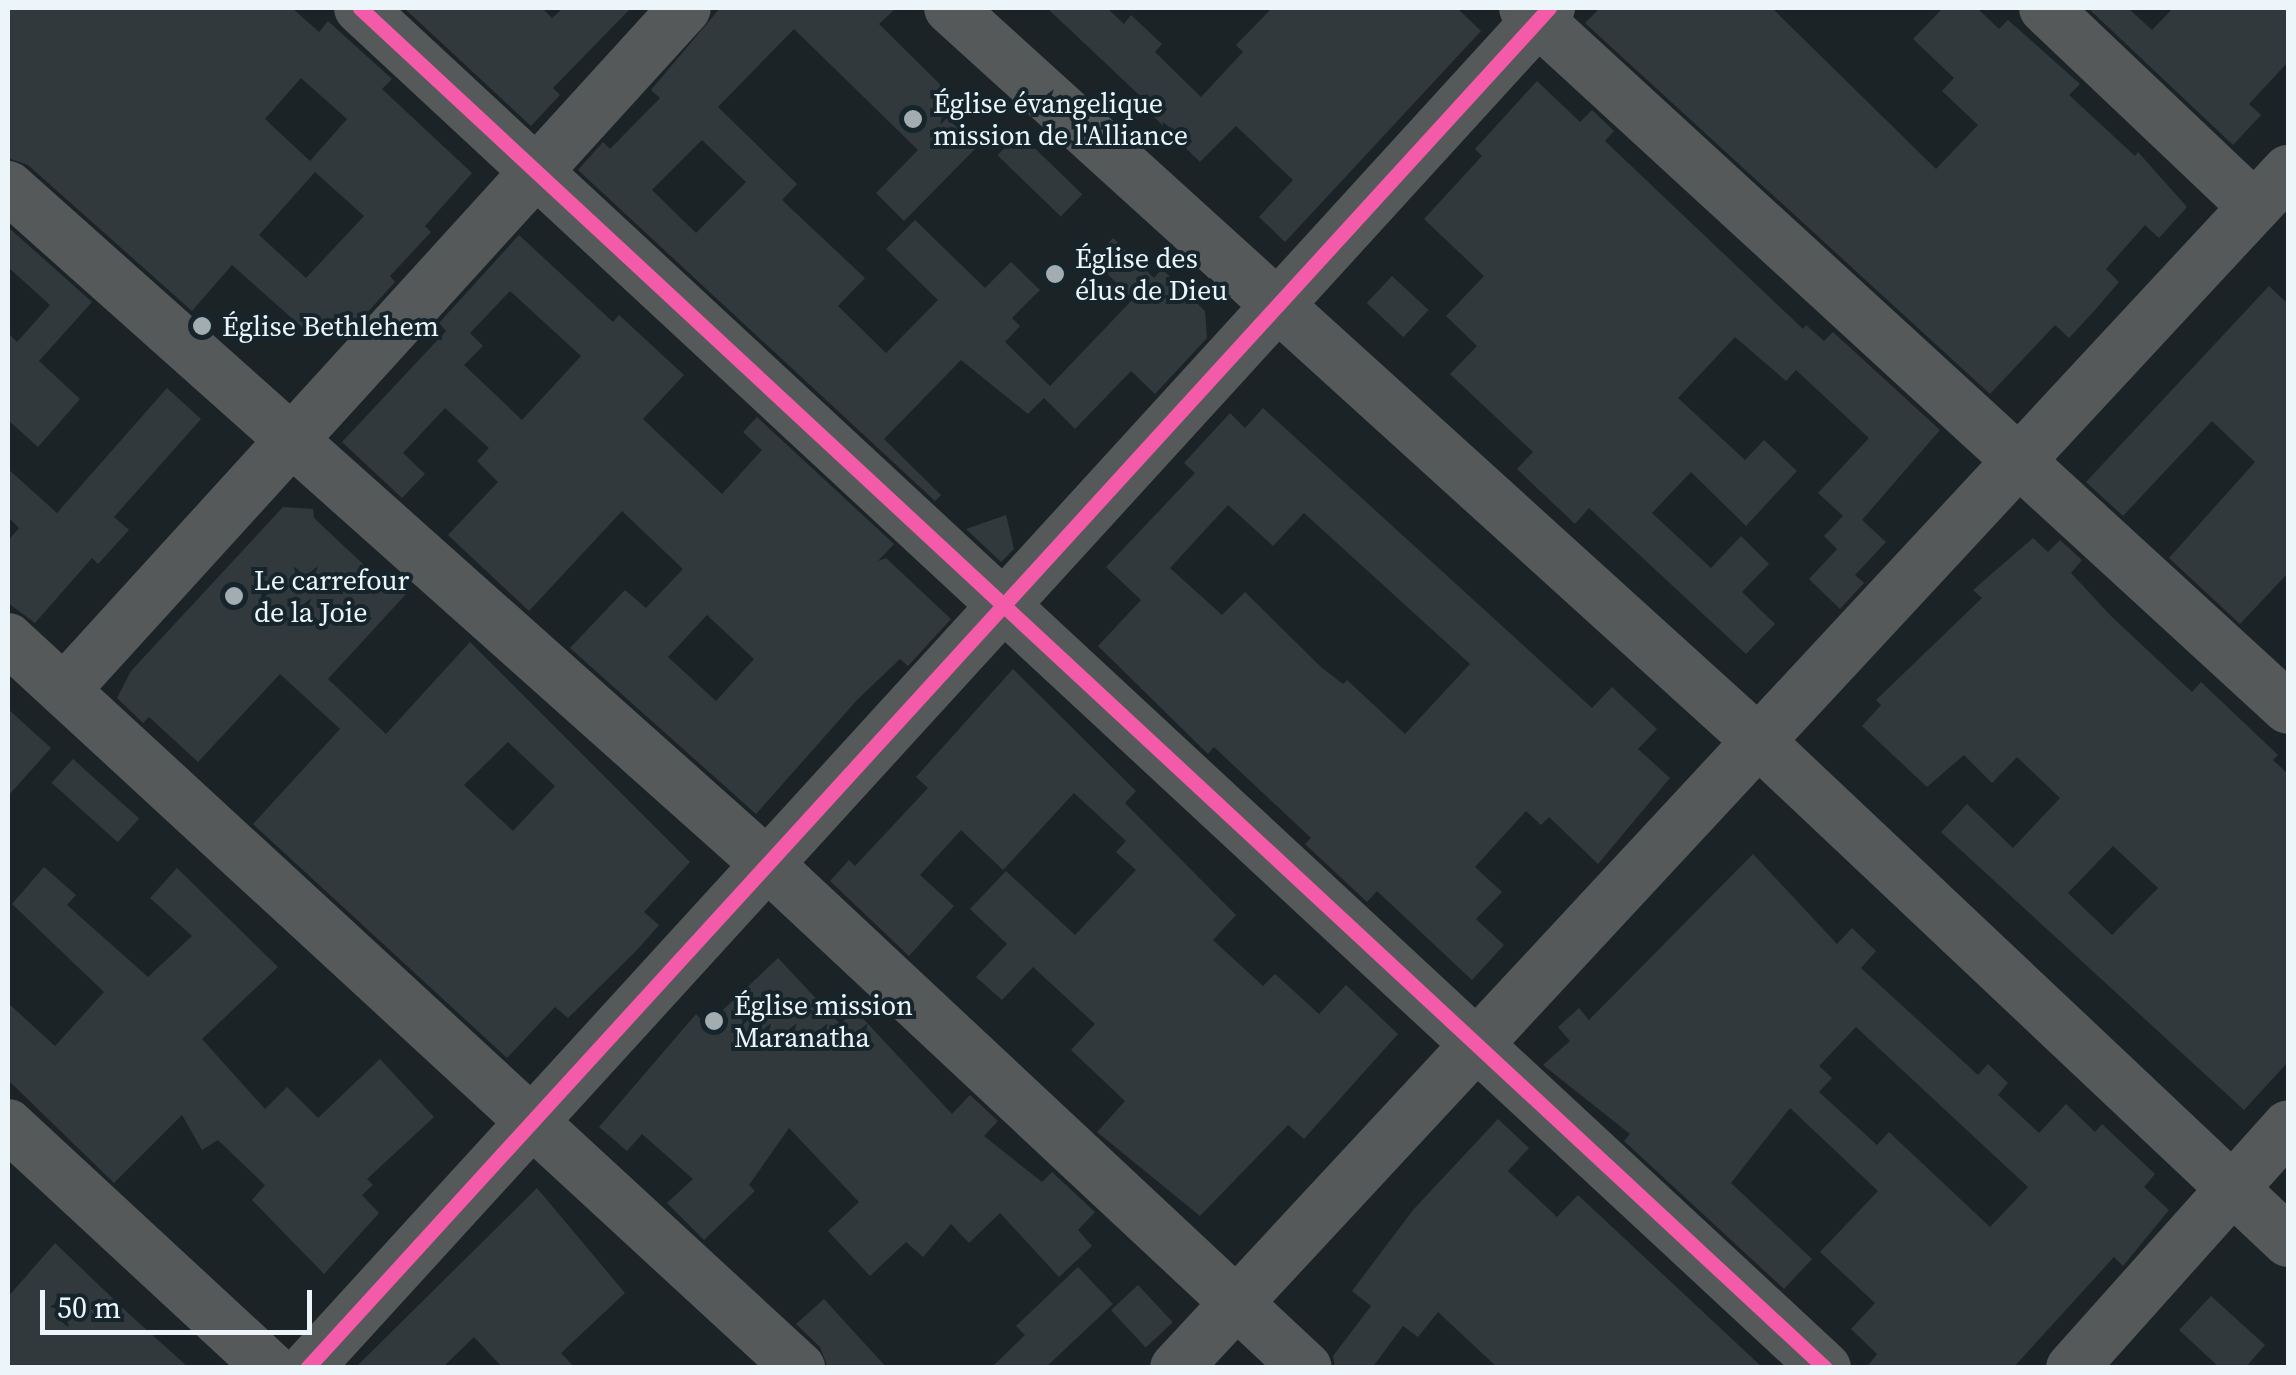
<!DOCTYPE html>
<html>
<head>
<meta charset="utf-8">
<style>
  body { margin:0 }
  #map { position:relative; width:2296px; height:1375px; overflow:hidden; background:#1b2326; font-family:"Source Serif 4",serif }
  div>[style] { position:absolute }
  .building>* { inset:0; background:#32393c; transform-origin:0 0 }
  .minor>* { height:52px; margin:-26px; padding:0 26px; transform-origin:26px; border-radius:26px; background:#55595a }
  .cycleway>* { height:15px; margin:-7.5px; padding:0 7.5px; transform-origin:7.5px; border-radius:7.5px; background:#f35aa7 }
  .dots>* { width:28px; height:28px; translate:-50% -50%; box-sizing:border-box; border:5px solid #16252b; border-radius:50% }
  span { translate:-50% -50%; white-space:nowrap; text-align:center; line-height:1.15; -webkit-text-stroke:8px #16252b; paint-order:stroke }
  .poi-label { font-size:28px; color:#ecf6fa }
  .left { translate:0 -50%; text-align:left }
  .frame { position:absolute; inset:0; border:10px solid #ecf6fa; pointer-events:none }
  .scale { position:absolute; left:40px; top:1290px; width:272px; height:45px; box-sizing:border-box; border:5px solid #ecf6fa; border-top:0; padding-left:12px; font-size:30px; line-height:35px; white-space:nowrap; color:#ecf6fa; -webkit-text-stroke:8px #16252b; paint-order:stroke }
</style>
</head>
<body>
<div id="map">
  <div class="building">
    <div style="clip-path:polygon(evenodd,8px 8px,292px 8px,319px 32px,328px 21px,392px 79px,382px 89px,472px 173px,425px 226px,431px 232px,390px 276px,395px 282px,344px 338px,328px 323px,314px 338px,232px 265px,192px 311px,28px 165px,8px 158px,8px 8px,301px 78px,347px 119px,310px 161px,265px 119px,301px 78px,8px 8px,315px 172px,364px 216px,306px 278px,259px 235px,315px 172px)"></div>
    <div style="clip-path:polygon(404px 8px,542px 8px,552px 18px,563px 8px,631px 8px,553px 88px,560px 95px,531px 126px)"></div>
    <div style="clip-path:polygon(evenodd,720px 8px,896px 8px,879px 24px,959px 103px,945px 116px,977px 147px,904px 221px,876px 193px,918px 150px,794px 29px,718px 107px,797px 184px,782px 200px,865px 278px,838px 306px,886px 353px,938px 300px,886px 249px,915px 220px,985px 288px,1011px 262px,1040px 290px,1012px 318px,1020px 326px,1005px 342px,1050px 386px,1133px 299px,1093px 260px,1113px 238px,1154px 278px,1162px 269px,1205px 311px,1207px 338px,1155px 394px,1131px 371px,1075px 429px,1044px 398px,1028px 414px,961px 360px,884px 439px,941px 495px,935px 501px,578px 170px,603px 142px,610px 149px,660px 98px,651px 90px,720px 8px,702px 140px,746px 182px,696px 233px,652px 190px,702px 140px)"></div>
    <div style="clip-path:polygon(1047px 8px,1107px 8px,1124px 24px,1131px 15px,1162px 44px,1155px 52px,1201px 97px,1243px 52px,1236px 45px,1272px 8px,1457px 8px,1481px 31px,1285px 242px,1259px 217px,1293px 180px,1236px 126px,1200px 162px,1150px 113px,1154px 109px)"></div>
    <div style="clip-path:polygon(1600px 8px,1772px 8px,1936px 169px,1978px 125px,1942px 91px,1954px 78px,1913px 39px,1943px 8px,1977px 8px,1999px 29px,2008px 20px,2080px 84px,2069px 95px,2135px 156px,2138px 152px,2187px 207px,2159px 238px,2145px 225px,2106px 269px,2119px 282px,2095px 310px,2069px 338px,2055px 325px,1990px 394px,1585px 23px)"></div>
    <div style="clip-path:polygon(2088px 8px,2128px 8px,2152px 30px,2173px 8px,2288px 8px,2288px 62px,2249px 104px,2261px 115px,2233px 145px)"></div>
    <div style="clip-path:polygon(1537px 81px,1580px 122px,1592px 110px,1614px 131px,1605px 141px,1803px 329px,1806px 325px,1824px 341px,1833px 332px,1940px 430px,1862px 520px,1886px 542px,1855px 575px,1864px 583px,1840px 609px,1809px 579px,1837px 549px,1824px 536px,1843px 516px,1818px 493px,1869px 438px,1796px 370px,1786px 381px,1735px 337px,1678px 398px,1745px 460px,1764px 440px,1797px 471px,1746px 526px,1691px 472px,1652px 513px,1711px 568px,1741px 536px,1769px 564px,1742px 592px,1775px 624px,1746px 654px,1589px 508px,1575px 524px,1517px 469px,1533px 452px,1450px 374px,1477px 346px,1446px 316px,1484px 276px,1424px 219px,1482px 156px,1475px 149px)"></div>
    <div style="left:1019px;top:133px;width:88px;height:31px;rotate:44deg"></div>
    <div style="clip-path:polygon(8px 227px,92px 302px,39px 361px,80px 399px,38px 447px,8px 420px,8px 333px,17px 342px,50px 305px,8px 267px)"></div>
    <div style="clip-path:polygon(evenodd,519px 235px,613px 322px,619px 315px,684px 375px,643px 419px,722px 494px,762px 450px,743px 432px,757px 417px,894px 544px,878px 561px,886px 558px,951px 619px,908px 666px,900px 659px,857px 700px,756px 814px,570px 648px,625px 590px,646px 608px,683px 569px,622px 511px,529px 611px,448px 535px,498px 482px,477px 461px,489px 448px,445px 408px,403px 453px,425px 474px,402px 498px,342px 442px,446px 331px,439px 323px,519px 235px,510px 291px,581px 356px,522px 420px,464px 365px,483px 346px,470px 333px,510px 291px,519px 235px,707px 615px,754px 659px,716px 701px,668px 657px,707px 615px)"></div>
    <div style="left:1392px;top:276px;width:50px;height:37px;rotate:43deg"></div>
    <div style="clip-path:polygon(2269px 286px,2288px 304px,2288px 573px,2240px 624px,2169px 558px,2255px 462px,2212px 421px,2123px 516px,2086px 482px)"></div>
    <div style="clip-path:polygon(167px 388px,201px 419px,114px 517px,129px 530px,98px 564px,92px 558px,35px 623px,8px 603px,8px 541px,19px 528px,8px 517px,8px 469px,57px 513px)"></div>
    <div style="clip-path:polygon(evenodd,1263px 408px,1592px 708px,1612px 687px,1657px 729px,1638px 749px,1670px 778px,1598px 864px,1549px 817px,1541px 825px,1526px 811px,1475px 867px,1502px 892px,1476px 919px,1504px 945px,1472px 980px,1377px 891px,1367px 902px,1305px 844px,1311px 838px,1214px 747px,1208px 754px,1098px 646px,1141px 600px,1106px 567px,1195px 473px,1184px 463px,1230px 413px,1245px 428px,1263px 408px,1228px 505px,1273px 546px,1304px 513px,1470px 664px,1405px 734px,1347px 680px,1343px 684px,1321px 667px,1245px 592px,1222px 615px,1170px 568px,1228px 505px)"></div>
    <div style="clip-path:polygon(evenodd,283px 507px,313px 509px,314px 518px,380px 580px,386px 573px,407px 593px,328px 679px,386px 734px,470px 642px,690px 862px,644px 912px,659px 925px,637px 950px,568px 1018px,555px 1007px,507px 1058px,253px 824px,340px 729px,280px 674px,198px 762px,149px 717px,143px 723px,117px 698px,131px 671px,283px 507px,508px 742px,555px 786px,513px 831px,464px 785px,508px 742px)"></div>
    <div style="clip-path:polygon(1006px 515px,1014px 549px,1001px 562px,966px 529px)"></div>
    <div style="clip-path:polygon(evenodd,2033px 538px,2048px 552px,2060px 540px,2082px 560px,2071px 573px,2111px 616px,2192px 692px,2201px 682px,2278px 755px,2273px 760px,2288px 774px,2288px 1062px,2244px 1110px,1941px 832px,1967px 804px,2013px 848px,2060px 798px,2017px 757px,1992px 783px,1964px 755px,1927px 787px,1862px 726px,1881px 705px,1876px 700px,1982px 598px,1973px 590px,2033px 538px,2113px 846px,2158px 888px,2112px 935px,2068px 893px,2113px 846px)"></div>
    <div style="clip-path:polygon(1013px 669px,1136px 791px,1125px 803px,1236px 915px,1213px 940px,1263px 986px,1275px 974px,1319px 1014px,1346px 985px,1398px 1034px,1304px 1139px,1288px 1125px,1200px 1216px,1097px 1132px,1125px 1101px,1071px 1050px,1095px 1024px,1033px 967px,1002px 1000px,976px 977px,1007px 944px,970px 909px,1006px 871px,1075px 935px,1136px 870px,1116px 852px,1126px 841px,1074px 793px,1003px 870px,961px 830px,920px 875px,954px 906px,909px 956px,830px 881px,849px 860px,855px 866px,928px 788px,916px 777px)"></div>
    <div style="clip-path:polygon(8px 709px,51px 748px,8px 796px)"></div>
    <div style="left:73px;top:759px;width:89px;height:32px;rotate:42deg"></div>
    <div style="clip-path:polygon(evenodd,1753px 854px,1837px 944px,1852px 928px,1876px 951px,1861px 968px,1978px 1075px,1988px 1064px,2008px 1083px,1998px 1095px,2039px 1133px,2066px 1104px,2095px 1132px,2102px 1124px,2155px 1174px,2144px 1187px,2169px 1210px,2123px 1266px,2114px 1257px,2013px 1368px,1866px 1368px,1877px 1354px,1851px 1329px,1875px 1303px,1820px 1252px,1878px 1191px,1790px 1108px,1731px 1183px,1812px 1259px,1784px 1289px,1624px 1141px,1630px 1134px,1543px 1065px,1570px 1041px,1558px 1027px,1579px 1008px,1589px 1020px,1753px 854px,1856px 1027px,2028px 1187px,1990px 1227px,1889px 1132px,1877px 1145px,1819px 1092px,1832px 1078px,1819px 1066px,1856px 1027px)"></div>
    <div style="clip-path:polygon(44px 867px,76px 895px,67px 905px,148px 977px,192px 936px,150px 898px,177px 868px,278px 967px,202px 1039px,265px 1109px,287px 1087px,318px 1118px,380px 1059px,434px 1117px,367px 1179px,373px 1185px,362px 1195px,379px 1213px,324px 1274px,252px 1200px,265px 1185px,218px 1140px,202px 1150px,182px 1115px,114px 1183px,8px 1080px,8px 1003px,55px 1046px,104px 992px,12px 904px)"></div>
    <div style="clip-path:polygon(778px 958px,840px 1024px,855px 1010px,952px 1114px,970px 1095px,998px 1121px,984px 1136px,1042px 1182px,1052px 1172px,1095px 1212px,1078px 1230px,1092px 1246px,1059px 1277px,1000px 1213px,969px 1243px,951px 1224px,923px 1257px,906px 1242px,870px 1276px,828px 1231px,859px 1202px,789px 1128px,749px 1185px,755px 1191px,704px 1240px,667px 1203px,693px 1179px,642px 1134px,627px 1151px,599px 1127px,696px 1014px,707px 1025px)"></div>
    <div style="clip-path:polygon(1498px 1119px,1529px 1148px,1508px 1171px,1557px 1217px,1578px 1195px,1763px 1368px,1498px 1368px,1438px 1312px,1418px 1337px,1403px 1326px,1372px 1368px,1335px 1368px,1333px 1356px,1371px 1306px,1352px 1291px,1413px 1210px)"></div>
    <div style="clip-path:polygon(537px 1188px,625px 1293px,561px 1353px,575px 1368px,503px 1368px,474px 1337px,442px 1368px,355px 1368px)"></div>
    <div style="clip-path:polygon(55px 1243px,128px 1313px,189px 1368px,8px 1368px,8px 1297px)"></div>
    <div style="clip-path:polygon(1078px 1267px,1113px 1304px,1045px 1368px,991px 1368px,1025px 1335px,1016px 1326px)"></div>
    <div style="left:1138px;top:1285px;width:51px;height:37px;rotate:47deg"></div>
    <div style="clip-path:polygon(2211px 1296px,2265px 1345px,2245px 1368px,2220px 1368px,2179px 1330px)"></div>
    <div style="clip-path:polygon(824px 1299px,887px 1368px,828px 1368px,820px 1347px,796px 1324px)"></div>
  </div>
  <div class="minor">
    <div style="left:360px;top:8px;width:1999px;rotate:42.87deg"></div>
    <div style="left:950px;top:8px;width:1090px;rotate:42.21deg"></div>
    <div style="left:1757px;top:740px;width:730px;rotate:43.33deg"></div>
    <div style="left:1525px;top:8px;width:1035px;rotate:42.53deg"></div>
    <div style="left:2045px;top:8px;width:289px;rotate:43.5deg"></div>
    <div style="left:8px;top:187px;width:1016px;rotate:41.73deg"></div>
    <div style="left:766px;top:863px;width:739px;rotate:43.08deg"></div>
    <div style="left:8px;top:639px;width:1076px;rotate:42.66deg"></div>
    <div style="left:64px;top:690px;width:922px;rotate:-47.68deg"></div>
    <div style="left:8px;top:1125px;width:357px;rotate:42.8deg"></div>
    <div style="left:307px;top:1368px;width:1842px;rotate:-47.6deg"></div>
    <div style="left:1176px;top:1368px;width:1634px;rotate:-47.11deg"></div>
    <div style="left:2072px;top:1368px;width:324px;rotate:-48.2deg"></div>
  </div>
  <div class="cycleway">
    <div style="left:360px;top:8px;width:1999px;rotate:42.87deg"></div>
    <div style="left:307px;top:1368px;width:1842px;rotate:-47.6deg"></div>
  </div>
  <div class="dots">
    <div style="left:913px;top:119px;background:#a3acb0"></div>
    <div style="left:1055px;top:274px;background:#a3acb0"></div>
    <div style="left:202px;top:326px;background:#a3acb0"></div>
    <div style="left:234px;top:596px;background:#a3acb0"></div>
    <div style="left:714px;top:1021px;background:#a3acb0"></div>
  </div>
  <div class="poi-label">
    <span class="left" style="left:933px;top:119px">Église évangelique<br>mission de l'Alliance</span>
    <span class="left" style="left:1075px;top:274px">Église des<br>élus de Dieu</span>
    <span class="left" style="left:222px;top:326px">Église Bethlehem</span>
    <span class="left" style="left:254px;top:596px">Le carrefour<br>de la Joie</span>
    <span class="left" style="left:734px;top:1021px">Église mission<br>Maranatha</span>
  </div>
  <div class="frame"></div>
  <div class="scale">50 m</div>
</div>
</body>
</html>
